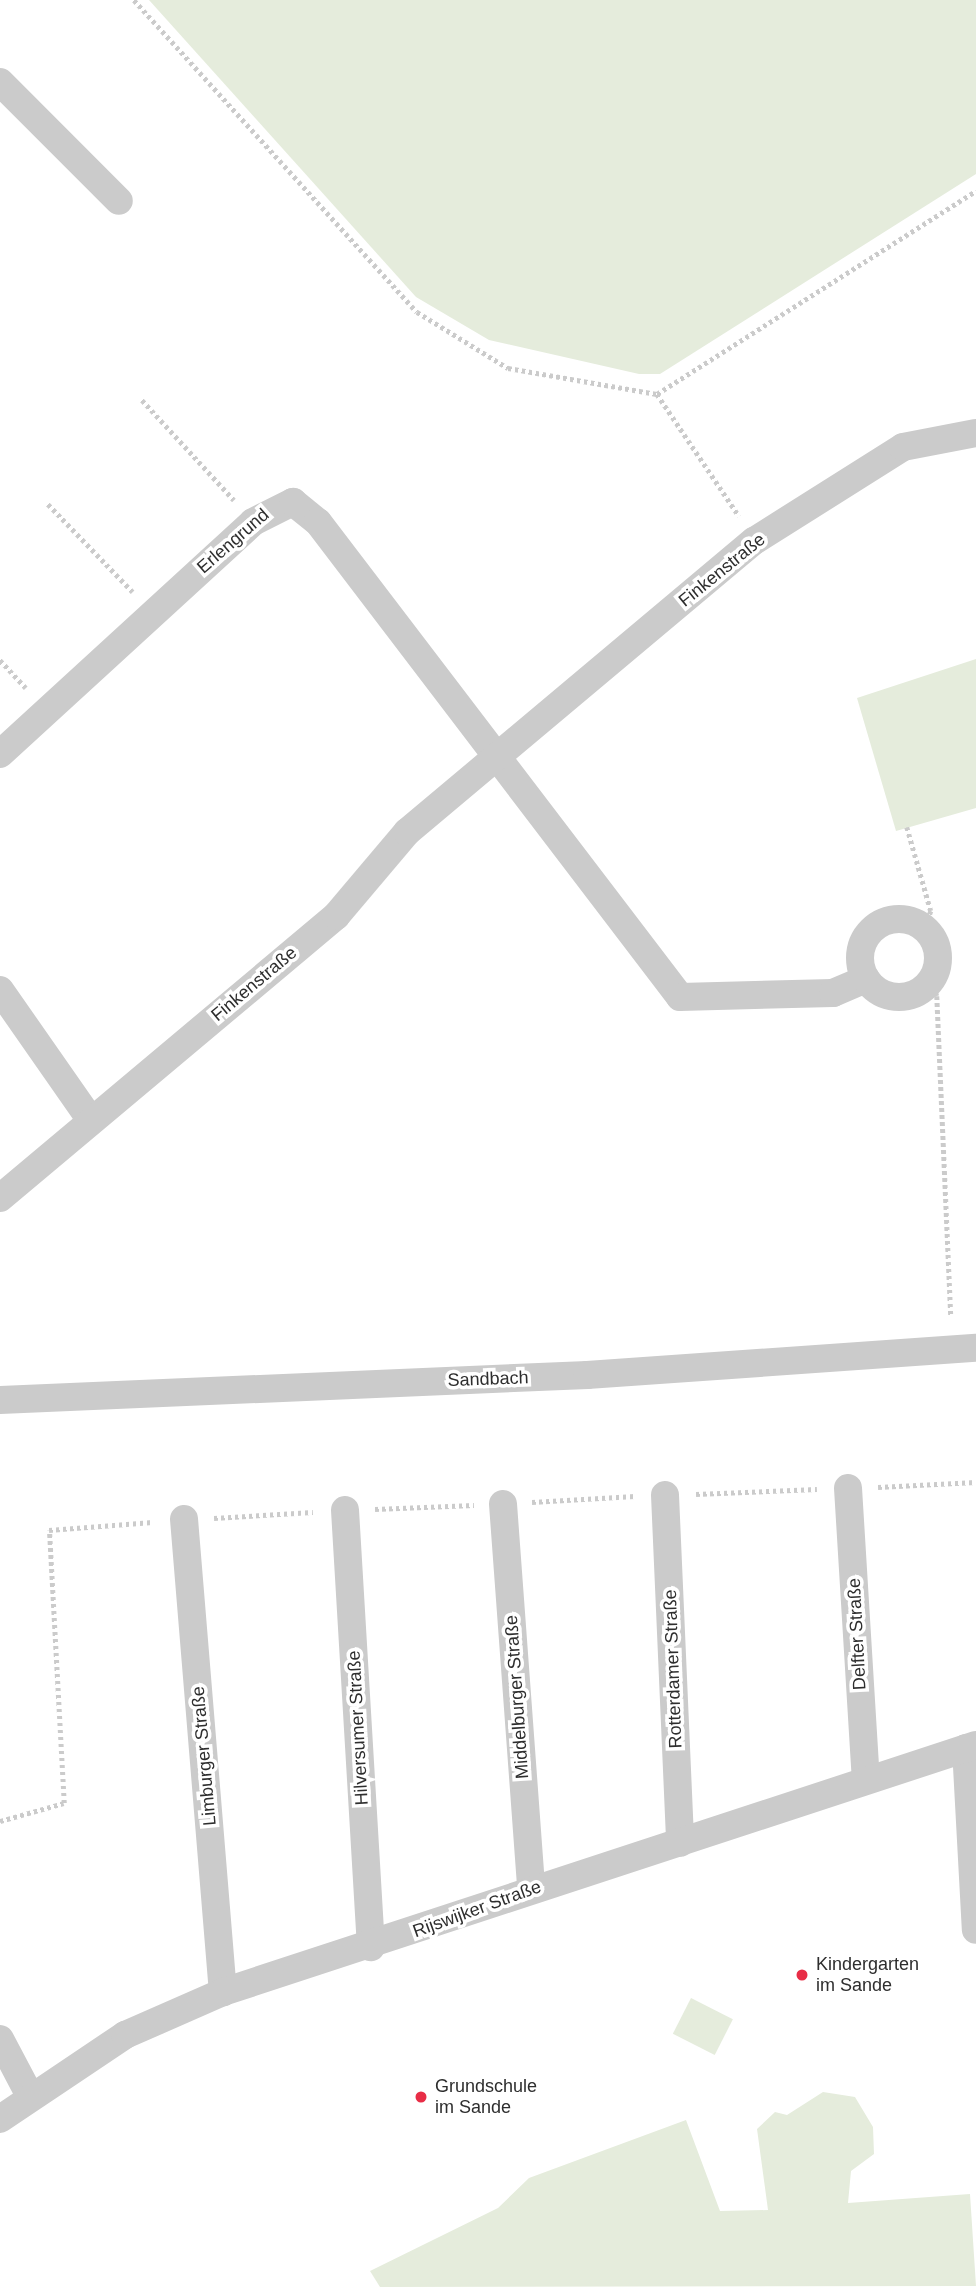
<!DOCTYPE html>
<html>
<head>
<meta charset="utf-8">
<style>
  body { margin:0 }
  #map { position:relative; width:976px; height:2287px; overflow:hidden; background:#fff; font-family:Helvetica,sans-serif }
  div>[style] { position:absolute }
  .green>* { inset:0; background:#e5ecdc; transform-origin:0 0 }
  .path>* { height:4.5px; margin-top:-2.25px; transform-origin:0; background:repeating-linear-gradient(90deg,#cbcbcb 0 3.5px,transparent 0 7px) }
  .street>* { height:28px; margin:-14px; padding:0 14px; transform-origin:14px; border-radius:14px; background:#cbcbcb }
  .street>.ring { margin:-14px; padding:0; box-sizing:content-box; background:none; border:28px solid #cbcbcb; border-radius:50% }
  .dots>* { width:19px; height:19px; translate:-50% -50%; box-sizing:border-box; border:4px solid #fff; border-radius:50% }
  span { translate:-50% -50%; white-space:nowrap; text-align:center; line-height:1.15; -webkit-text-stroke:7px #fff; paint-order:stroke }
  .street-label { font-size:18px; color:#2e2e2e }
  .poi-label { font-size:18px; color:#2e2e2e }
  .left { translate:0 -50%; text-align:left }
</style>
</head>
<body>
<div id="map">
  <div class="green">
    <div style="clip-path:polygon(149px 0,976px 0,976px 174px,660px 374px,639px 374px,489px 340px,416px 297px)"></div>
    <div style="clip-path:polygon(976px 659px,976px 808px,896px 831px,857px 698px)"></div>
    <div style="left:691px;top:1998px;width:47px;height:40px;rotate:27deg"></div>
    <div style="clip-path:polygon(823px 2092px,855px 2097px,873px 2127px,874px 2154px,851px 2171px,848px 2203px,970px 2194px,976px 2286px,380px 2287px,370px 2271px,498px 2208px,529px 2178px,686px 2120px,720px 2211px,768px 2210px,757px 2129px,775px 2112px,787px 2115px)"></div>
  </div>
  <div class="path">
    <div style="left:134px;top:0;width:421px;rotate:47.8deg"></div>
    <div style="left:417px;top:312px;width:107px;rotate:31.6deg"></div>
    <div style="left:508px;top:368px;width:151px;rotate:9.9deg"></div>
    <div style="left:657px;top:394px;width:147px;rotate:56.1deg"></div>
    <div style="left:657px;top:394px;width:378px;rotate:-32.5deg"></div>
    <div style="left:142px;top:400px;width:136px;rotate:47.4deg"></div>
    <div style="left:48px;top:504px;width:122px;rotate:46deg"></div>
    <div style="left:0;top:660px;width:38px;rotate:47deg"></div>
    <div style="left:907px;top:827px;width:87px;rotate:74.1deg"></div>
    <div style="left:931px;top:911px;width:18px;rotate:109deg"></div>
    <div style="left:931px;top:981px;width:16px;rotate:68deg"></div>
    <div style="left:937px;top:996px;width:322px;rotate:87.5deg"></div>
    <div style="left:878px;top:1487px;width:98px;rotate:-2.9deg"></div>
    <div style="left:696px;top:1494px;width:121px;rotate:-2.4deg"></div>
    <div style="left:532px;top:1502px;width:103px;rotate:-3.3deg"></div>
    <div style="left:375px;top:1509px;width:99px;rotate:-2.3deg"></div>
    <div style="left:214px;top:1518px;width:99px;rotate:-3.5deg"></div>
    <div style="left:0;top:1821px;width:66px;rotate:-15.7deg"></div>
    <div style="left:64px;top:1803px;width:273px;rotate:-93.1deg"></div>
    <div style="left:49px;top:1530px;width:104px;rotate:-4.4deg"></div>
  </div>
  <div class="street">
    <div style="left:0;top:82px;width:168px;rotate:45deg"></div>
    <div style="left:0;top:754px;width:343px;rotate:-42.5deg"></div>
    <div style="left:253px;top:522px;width:45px;rotate:-26.6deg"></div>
    <div style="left:293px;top:502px;width:32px;rotate:39deg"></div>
    <div style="left:318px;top:522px;width:597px;rotate:52.69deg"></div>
    <div style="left:680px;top:997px;width:153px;rotate:-1.5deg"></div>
    <div style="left:833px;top:993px;width:36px;rotate:-23deg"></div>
    <div class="ring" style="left:860px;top:919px;width:50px;height:50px"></div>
    <div style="left:0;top:990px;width:157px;rotate:55.1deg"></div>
    <div style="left:0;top:1198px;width:439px;rotate:-40deg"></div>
    <div style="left:336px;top:916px;width:110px;rotate:-49.8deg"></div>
    <div style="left:407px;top:832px;width:453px;rotate:-40deg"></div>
    <div style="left:754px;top:541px;width:176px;rotate:-32.2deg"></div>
    <div style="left:903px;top:447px;width:74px;rotate:-10.9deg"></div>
    <div style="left:0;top:1400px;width:588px;rotate:-2.44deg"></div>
    <div style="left:587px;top:1375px;width:390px;rotate:-4deg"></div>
    <div style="left:848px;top:1488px;width:293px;rotate:86.5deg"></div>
    <div style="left:665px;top:1495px;width:348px;rotate:87.5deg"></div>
    <div style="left:503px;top:1504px;width:386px;rotate:85.8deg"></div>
    <div style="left:345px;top:1510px;width:438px;rotate:86.6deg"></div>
    <div style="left:184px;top:1519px;width:475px;rotate:85.3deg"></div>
    <div style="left:966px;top:1748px;width:182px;rotate:86.9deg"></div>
    <div style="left:0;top:2039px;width:64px;rotate:62.2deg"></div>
    <div style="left:0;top:2119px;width:151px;rotate:-33.9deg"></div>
    <div style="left:125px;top:2035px;width:107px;rotate:-23.7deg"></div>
    <div style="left:223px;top:1992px;width:792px;rotate:-18.16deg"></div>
  </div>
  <div class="dots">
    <div style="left:802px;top:1975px;background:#e82d46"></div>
    <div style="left:421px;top:2097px;background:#e82d46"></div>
  </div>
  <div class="street-label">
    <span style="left:233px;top:541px;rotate:-41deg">Erlengrund</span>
    <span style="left:722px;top:570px;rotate:-39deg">Finkenstraße</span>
    <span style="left:254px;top:984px;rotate:-40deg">Finkenstraße</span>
    <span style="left:488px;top:1379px;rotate:-2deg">Sandbach</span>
    <span style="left:857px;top:1634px;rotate:-93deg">Delfter Straße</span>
    <span style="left:673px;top:1669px;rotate:-92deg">Rotterdamer Straße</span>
    <span style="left:517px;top:1697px;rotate:-94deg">Middelburger Straße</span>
    <span style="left:358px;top:1728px;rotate:-93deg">Hilversumer Straße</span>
    <span style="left:204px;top:1756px;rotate:-95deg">Limburger Straße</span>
    <span style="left:477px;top:1909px;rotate:-20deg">Rijswijker Straße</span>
  </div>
  <div class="poi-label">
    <span class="left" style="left:816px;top:1975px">Kindergarten<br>im Sande</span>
    <span class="left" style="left:435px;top:2097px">Grundschule<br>im Sande</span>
  </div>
</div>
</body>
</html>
